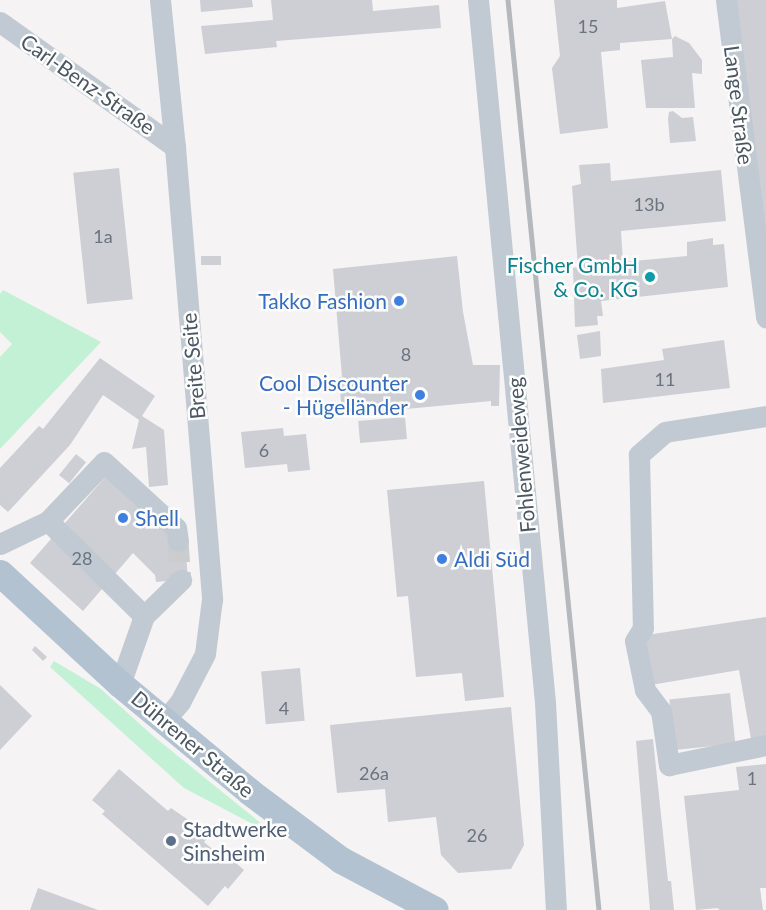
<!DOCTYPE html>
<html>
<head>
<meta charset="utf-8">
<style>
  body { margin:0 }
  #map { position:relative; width:766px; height:910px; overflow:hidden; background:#f5f3f3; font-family:Lato,sans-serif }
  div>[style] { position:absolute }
  .green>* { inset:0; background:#c3f1d5 }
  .building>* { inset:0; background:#cdcfd5; transform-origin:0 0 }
  .minor-tunnel>* { height:21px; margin-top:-10.5px; transform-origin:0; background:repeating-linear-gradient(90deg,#caccce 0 21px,transparent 0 31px) }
  .minor>* { height:21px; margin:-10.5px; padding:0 10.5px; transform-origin:10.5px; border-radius:10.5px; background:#c1cad2 }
  .major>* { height:27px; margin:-13.5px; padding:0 13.5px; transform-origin:13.5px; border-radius:13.5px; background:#b3c2d1 }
  .rail>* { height:4.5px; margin:-2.25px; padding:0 2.25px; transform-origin:2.25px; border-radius:2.25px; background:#b5b8bd }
  .dots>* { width:16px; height:16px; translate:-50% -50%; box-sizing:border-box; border:3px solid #fff; border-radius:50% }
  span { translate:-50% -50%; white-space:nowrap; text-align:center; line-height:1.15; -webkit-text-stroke:5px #fff; paint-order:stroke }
  .number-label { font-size:18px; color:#6b747e }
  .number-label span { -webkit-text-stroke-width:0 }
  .street-label { font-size:21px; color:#4a5661 }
  .culture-label { font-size:21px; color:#0d838f }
  .right { translate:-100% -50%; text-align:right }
  .shop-label { font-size:21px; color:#366cbe }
  .left { translate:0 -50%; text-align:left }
  .service-label { font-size:21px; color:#4e5e75 }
</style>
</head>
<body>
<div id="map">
  <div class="green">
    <div style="clip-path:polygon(3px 290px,101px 342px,0 449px,0 357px,12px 344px,0 332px,0 294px)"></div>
    <div style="clip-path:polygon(54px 661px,101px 689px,152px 735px,268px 829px,266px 831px,184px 788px,50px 667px)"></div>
  </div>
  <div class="building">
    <div style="clip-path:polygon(200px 0,252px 0,253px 7px,201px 12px)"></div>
    <div style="clip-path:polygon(271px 0,372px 0,373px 11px,439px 5px,441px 28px,276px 41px,277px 47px,205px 54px,201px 26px,273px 20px)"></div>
    <div style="clip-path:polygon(554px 0,617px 0,617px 8px,665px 1px,672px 39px,620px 43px,620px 50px,601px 52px,608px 128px,560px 134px,552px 68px,560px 56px)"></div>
    <div style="clip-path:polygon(732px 0,766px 0,766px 250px)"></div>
    <div style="clip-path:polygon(675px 36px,689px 43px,702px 60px,702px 74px,692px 73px,695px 108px,646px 108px,641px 60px,673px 57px,672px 39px)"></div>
    <div style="clip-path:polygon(673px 111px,682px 118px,693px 117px,696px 141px,670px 143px,668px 119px,669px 112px)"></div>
    <div style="clip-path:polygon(610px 163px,611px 181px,721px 170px,726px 221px,621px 231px,623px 262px,687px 256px,687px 242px,713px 238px,713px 245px,724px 244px,728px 287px,601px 301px,603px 316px,597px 316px,598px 325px,575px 327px,573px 268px,578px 267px,572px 186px,581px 184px,579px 165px)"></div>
    <div style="left:119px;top:168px;width:132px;height:46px;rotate:84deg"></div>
    <div style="left:221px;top:256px;width:9px;height:20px;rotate:90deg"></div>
    <div style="clip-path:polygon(457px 256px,463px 312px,473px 365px,500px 365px,499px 406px,491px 406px,491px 401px,342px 415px,339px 378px,342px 377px,333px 269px)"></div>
    <div style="clip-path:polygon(600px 331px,601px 356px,580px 359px,577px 335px)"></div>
    <div style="clip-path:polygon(724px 340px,730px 388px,603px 403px,601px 369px,664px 360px,662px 349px)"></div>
    <div style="clip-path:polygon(100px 358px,155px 396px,142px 416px,164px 430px,168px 485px,149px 487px,146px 447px,132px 449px,139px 420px,103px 395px,70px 445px,8px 512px,0 505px,0 468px,39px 426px,43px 429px,47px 424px)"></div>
    <div style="left:405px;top:417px;width:22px;height:47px;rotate:85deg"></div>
    <div style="clip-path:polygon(283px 428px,284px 436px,306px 434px,310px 470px,288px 472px,287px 464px,245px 468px,241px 432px)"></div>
    <div style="left:76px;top:454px;width:13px;height:27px;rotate:39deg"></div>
    <div style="clip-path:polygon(107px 475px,185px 541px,188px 579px,156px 582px,155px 575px,133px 553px,83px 611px,30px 563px)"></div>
    <div style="clip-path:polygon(484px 481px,504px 697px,465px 701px,462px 673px,416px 677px,408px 596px,397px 597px,387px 490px)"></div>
    <div style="clip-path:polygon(766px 617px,766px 736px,751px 739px,739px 670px,651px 685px,640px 636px)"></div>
    <div style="clip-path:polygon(35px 646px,47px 657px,43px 661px,32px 650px)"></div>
    <div style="left:300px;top:668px;width:53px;height:39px;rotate:85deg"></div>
    <div style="clip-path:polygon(0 685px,32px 716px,0 750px)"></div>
    <div style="left:730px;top:693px;width:51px;height:61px;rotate:84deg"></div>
    <div style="clip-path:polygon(511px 707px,524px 845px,511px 869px,458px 873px,441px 855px,436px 817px,388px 822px,385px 789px,337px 793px,330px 725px)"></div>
    <div style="clip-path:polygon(653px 739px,668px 881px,671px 881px,674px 910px,650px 910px,636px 741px)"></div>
    <div style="clip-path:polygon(766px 764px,766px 888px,760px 888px,763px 910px,719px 910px,718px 908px,696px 910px,684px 796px,739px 790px,736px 767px)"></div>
    <div style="clip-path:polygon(119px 769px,168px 811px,171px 808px,210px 835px,204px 842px,217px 853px,220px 849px,244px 870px,228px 889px,225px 886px,208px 906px,102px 814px,105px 811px,92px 800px)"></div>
    <div style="clip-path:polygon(38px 888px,98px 910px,30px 910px)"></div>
  </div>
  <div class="minor-tunnel">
    <div style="left:178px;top:541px;width:39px;rotate:86deg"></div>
  </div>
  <div class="minor">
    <div style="left:160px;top:0;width:148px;rotate:84.2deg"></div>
    <div style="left:175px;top:147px;width:454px;rotate:85.3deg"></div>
    <div style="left:212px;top:599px;width:55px;rotate:97.3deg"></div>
    <div style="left:205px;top:654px;width:54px;rotate:117.5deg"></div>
    <div style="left:180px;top:702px;width:23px;rotate:130deg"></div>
    <div style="left:478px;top:0;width:705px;rotate:84.55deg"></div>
    <div style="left:545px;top:702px;width:208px;rotate:87deg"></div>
    <div style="left:726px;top:0;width:320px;rotate:82.8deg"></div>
    <div style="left:0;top:22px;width:215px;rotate:35.5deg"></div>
    <div style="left:766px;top:416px;width:102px;rotate:171deg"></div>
    <div style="left:665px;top:432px;width:35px;rotate:139deg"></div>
    <div style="left:639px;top:455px;width:173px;rotate:88.7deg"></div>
    <div style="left:643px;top:628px;width:15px;rotate:122deg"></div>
    <div style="left:635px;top:641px;width:50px;rotate:78.5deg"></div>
    <div style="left:645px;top:690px;width:26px;rotate:53deg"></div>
    <div style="left:661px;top:711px;width:55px;rotate:81.6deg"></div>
    <div style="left:669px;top:765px;width:99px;rotate:-11.7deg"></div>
    <div style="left:48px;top:521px;width:81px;rotate:-46.5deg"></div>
    <div style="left:104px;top:462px;width:98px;rotate:42.5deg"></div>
    <div style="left:176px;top:528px;width:13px;rotate:81deg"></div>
    <div style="left:0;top:544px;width:53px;rotate:-25.6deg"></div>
    <div style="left:48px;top:521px;width:135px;rotate:44.7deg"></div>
    <div style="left:144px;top:616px;width:72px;rotate:109.4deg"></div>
    <div style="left:144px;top:616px;width:52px;rotate:-44.2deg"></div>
  </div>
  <div class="major">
    <div style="left:0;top:573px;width:163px;rotate:42.8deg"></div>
    <div style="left:120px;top:684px;width:169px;rotate:39.7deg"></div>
    <div style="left:250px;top:792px;width:114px;rotate:36.8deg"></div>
    <div style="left:341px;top:860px;width:106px;rotate:28deg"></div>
  </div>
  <div class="rail">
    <div style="left:508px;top:0;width:915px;rotate:84.29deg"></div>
  </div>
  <div class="dots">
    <div style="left:650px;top:277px;background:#0f9aa8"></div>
    <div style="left:399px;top:301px;background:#3f7fe0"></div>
    <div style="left:420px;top:395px;background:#3f7fe0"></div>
    <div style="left:123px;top:518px;background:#3f7fe0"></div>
    <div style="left:442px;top:559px;background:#3f7fe0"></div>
    <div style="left:171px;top:841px;background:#5c6f8a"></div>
  </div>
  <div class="number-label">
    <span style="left:588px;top:26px">15</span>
    <span style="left:649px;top:204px">13b</span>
    <span style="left:103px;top:236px">1a</span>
    <span style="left:406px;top:354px">8</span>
    <span style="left:665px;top:379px">11</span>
    <span style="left:264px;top:450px">6</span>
    <span style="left:82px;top:558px">28</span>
    <span style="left:284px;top:708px">4</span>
    <span style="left:374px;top:773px">26a</span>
    <span style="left:752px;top:778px">1</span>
    <span style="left:477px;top:835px">26</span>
  </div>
  <div class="street-label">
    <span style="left:88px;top:84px;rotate:35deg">Carl-Benz-Straße</span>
    <span style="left:739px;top:105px;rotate:83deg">Lange Straße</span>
    <span style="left:193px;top:366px;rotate:-95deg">Breite Seite</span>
    <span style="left:521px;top:455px;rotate:-95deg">Fohlenweideweg</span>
    <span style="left:193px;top:744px;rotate:40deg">Dührener Straße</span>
  </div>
  <div class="culture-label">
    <span class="right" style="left:638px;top:277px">Fischer GmbH<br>&amp; Co. KG</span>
  </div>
  <div class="shop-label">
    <span class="right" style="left:387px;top:301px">Takko Fashion</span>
    <span class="right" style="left:408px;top:395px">Cool Discounter<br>- Hügelländer</span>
    <span class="left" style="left:135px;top:518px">Shell</span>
    <span class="left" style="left:454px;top:559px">Aldi Süd</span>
  </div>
  <div class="service-label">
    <span class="left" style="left:183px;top:841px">Stadtwerke<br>Sinsheim</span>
  </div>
</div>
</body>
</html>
